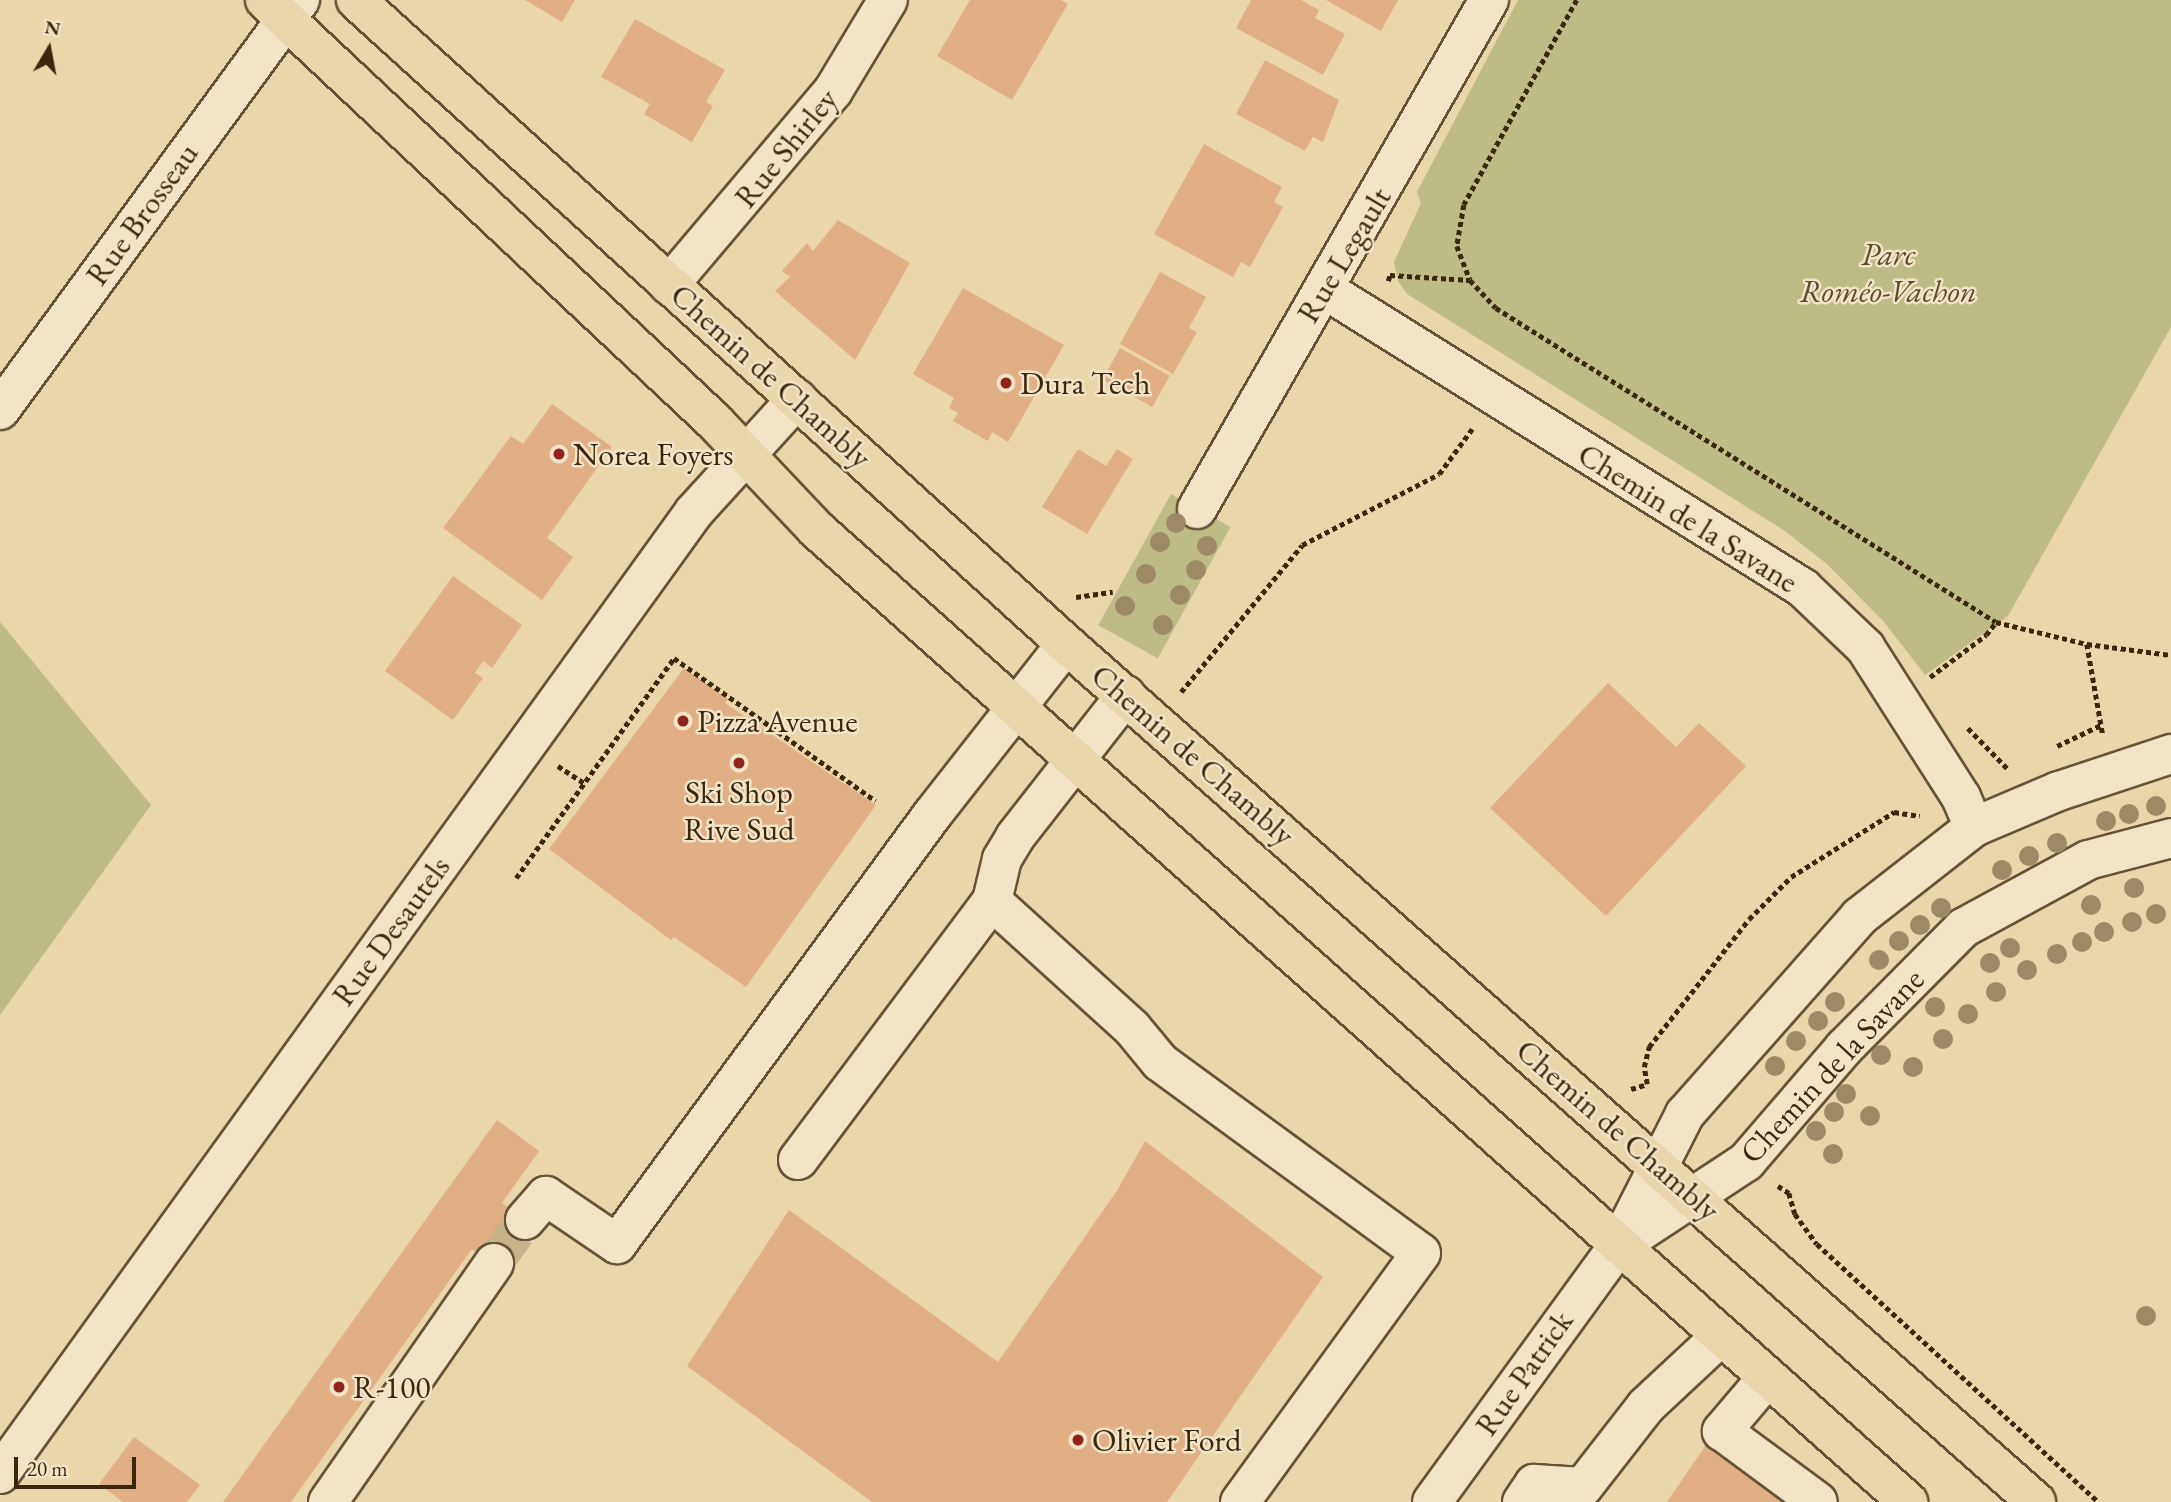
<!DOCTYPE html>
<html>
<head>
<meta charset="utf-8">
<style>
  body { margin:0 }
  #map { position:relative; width:2171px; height:1502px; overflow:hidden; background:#e9d6a9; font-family:"EB Garamond",serif }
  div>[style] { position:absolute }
  .green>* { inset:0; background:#bdbc84; transform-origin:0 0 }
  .building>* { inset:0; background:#e2af84; transform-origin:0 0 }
  .minor-tunnel>* { height:38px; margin-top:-19px; transform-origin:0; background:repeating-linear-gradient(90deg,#c6b38a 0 38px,transparent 0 57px) }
  .path>* { height:4.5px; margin-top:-2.25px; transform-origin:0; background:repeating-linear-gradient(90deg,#3b270e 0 5px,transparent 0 8.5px) }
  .roads { filter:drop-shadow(2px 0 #665335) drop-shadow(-2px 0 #665335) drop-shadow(0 2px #665335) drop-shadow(0 -2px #665335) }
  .minor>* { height:38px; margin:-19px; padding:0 19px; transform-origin:19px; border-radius:19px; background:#f1e4c7 }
  .major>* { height:38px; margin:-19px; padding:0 19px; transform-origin:19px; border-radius:19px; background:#e9d6a9 }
  .trees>* { width:20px; height:20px; margin:-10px; border-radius:50%; background:#9b8a64 }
  .dots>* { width:19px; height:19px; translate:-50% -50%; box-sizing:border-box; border:4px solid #f1e4c7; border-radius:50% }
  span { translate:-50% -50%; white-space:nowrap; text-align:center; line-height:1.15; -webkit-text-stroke:5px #f1e4c7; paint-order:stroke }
  .street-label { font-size:32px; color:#3b270e }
  .park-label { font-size:32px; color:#5c4c2c; font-style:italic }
  .poi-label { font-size:32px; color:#3b270e }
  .left { translate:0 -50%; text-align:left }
  .north { position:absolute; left:14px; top:14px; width:70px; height:70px; -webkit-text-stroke:5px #f1e4c7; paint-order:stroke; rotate:10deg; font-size:19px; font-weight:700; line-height:28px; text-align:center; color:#3b270e }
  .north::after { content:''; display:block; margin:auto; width:24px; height:32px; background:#3b270e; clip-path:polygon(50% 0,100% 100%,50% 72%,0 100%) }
  .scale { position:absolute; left:14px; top:1457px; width:122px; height:32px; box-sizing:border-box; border:4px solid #3b270e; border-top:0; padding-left:9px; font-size:21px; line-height:24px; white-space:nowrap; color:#3b270e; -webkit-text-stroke:5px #f1e4c7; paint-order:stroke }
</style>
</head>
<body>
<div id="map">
  <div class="green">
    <div style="clip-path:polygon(1518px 0,2171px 0,2171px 327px,2008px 616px,1925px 675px,1884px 622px,1828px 565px,1785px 531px,1407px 294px,1398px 281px,1394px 262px,1421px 203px,1417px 192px)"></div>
    <div style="left:1171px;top:494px;width:68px;height:150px;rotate:29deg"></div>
    <div style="clip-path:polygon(0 622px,151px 805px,0 1015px)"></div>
  </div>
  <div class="building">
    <div style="clip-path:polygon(525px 0,575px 0,562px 22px)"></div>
    <div style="clip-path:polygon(970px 0,1061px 0,1068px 4px,1012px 100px,937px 56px)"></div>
    <div style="clip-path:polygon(1251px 0,1301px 0,1319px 10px,1315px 18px,1345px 34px,1323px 75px,1236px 28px)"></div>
    <div style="clip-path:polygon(1326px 0,1398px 0,1381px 31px)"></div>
    <div style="clip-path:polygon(635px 19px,725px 70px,706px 102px,713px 106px,692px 142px,644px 114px,650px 104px,601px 77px)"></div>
    <div style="clip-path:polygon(1265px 60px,1339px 100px,1323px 142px,1313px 137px,1305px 151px,1236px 114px)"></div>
    <div style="clip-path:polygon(1204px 144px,1282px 187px,1274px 202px,1283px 207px,1250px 267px,1241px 262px,1233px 277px,1154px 234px)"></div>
    <div style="clip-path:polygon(838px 220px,910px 263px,855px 360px,775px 291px,790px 277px,782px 271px,807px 243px,813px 251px)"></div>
    <div style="clip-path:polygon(1160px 272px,1206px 297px,1189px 328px,1197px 332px,1173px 374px,1120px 344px)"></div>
    <div style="clip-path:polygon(963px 288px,1064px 345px,1008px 442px,992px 432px,988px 441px,953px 421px,958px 413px,949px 408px,954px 398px,913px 374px)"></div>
    <div style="left:1120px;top:348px;width:57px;height:36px;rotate:29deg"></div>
    <div style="clip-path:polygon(552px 404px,612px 447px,547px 538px,573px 557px,542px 600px,443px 528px,511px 436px,523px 444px)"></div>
    <div style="clip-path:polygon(1078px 449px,1106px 466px,1117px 449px,1133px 459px,1087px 534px,1042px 507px)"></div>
    <div style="clip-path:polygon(453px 576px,522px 625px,492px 668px,483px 661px,475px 673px,483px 678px,453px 720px,385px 671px)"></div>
    <div style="clip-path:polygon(684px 668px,728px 699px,725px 703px,876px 805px,746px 987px,674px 937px,671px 940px,549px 849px)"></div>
    <div style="clip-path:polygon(1608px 683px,1676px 747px,1699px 723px,1746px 766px,1606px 916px,1490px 808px)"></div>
    <div style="clip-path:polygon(497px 1120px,539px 1151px,502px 1203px,537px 1228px,505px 1272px,472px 1249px,291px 1502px,223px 1502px)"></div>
    <div style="clip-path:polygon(1145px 1141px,1323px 1277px,1167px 1502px,872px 1502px,687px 1366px,789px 1210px,998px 1362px,1118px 1189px)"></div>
    <div style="clip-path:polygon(1712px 1436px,1787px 1502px,1667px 1502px)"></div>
    <div style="clip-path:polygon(134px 1437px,200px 1485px,187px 1502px,123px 1502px,99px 1484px)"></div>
  </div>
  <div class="minor-tunnel">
    <div style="left:494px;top:1263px;width:53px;rotate:-54.2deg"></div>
  </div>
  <div class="path">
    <div style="left:1577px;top:0;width:234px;rotate:118.9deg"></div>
    <div style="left:1464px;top:205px;width:42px;rotate:99.7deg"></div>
    <div style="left:1457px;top:246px;width:36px;rotate:69deg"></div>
    <div style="left:1470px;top:280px;width:38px;rotate:47deg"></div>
    <div style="left:1496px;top:308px;width:590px;rotate:32.13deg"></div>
    <div style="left:1996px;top:622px;width:94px;rotate:13.6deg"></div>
    <div style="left:2087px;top:644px;width:85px;rotate:7.5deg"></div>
    <div style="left:1388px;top:281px;width:6px;rotate:-72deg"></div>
    <div style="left:1390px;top:275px;width:80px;rotate:3.6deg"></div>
    <div style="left:1076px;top:597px;width:37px;rotate:-8deg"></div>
    <div style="left:2087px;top:644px;width:93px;rotate:80.1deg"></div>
    <div style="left:1930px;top:677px;width:70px;rotate:-36.9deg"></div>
    <div style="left:1986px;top:635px;width:16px;rotate:-52deg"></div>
    <div style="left:1181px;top:692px;width:190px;rotate:-50.5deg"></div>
    <div style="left:1302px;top:545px;width:154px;rotate:-27.4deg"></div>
    <div style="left:1439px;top:474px;width:56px;rotate:-53.7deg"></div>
    <div style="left:1968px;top:728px;width:57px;rotate:45.7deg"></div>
    <div style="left:2057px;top:746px;width:49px;rotate:-25.5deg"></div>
    <div style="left:558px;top:766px;width:31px;rotate:33deg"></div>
    <div style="left:516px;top:878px;width:271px;rotate:-54.3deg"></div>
    <div style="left:674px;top:658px;width:247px;rotate:35.3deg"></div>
    <div style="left:1647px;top:1084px;width:17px;rotate:-100deg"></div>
    <div style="left:1644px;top:1067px;width:21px;rotate:-76deg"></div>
    <div style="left:1649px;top:1047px;width:162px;rotate:-52deg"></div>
    <div style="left:1749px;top:919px;width:59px;rotate:-45deg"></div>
    <div style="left:1791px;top:877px;width:122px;rotate:-32.3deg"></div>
    <div style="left:1894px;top:812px;width:26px;rotate:9deg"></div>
    <div style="left:1631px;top:1089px;width:17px;rotate:-17deg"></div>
    <div style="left:1778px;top:1186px;width:13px;rotate:32deg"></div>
    <div style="left:1789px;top:1193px;width:22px;rotate:74deg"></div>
    <div style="left:1795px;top:1214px;width:37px;rotate:54deg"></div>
    <div style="left:1817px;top:1244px;width:382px;rotate:42.5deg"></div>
  </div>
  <div class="roads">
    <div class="minor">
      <div style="left:669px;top:285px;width:254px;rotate:-49.8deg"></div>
      <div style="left:833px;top:91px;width:106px;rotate:-58.9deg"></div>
      <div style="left:1324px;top:289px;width:565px;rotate:31.97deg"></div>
      <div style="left:1803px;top:588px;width:86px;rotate:43.6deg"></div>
      <div style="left:1865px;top:647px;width:178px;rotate:57.4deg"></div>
      <div style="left:1961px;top:797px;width:33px;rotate:67deg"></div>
      <div style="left:0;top:410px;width:508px;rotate:-53.81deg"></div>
      <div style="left:1197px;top:509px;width:587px;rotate:-60.16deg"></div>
      <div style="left:992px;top:901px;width:43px;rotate:-76.6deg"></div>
      <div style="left:1002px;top:859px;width:26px;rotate:-59deg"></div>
      <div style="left:1015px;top:837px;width:180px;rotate:-52deg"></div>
      <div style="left:798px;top:1160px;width:324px;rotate:-53.2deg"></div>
      <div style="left:992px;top:901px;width:189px;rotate:42.2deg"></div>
      <div style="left:1132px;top:1028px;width:44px;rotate:50.5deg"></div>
      <div style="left:1160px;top:1062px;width:323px;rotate:36.2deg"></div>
      <div style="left:1421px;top:1253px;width:308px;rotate:126deg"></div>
      <div style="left:525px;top:1220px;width:32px;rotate:-49deg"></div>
      <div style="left:546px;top:1196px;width:86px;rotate:34.1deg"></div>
      <div style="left:617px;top:1244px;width:532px;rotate:-53.71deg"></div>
      <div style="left:932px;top:815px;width:217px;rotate:-51.9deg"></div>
      <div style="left:1620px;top:1245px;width:151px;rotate:-33.4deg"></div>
      <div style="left:1746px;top:1162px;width:150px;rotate:-49.3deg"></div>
      <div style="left:1844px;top:1048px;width:169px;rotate:-45.2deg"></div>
      <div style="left:1963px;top:928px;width:142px;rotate:-28.5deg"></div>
      <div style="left:2088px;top:860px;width:86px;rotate:-14.8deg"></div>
      <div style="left:1767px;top:1378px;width:70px;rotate:130.3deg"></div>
      <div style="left:1722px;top:1431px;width:119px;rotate:36.5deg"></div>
      <div style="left:0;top:1474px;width:1186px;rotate:-54.19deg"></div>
      <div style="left:694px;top:512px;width:153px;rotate:-47.7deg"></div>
      <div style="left:328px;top:1502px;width:291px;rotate:-55.2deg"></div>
      <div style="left:1432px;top:1502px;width:316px;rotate:-54deg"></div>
      <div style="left:1618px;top:1246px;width:148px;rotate:-63.1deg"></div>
      <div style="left:1685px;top:1114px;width:263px;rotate:-48.5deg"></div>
      <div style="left:1859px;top:917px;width:146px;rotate:-38deg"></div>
      <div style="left:1974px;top:827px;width:92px;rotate:-23deg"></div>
      <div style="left:2059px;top:791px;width:118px;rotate:-18.3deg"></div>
      <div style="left:1522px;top:1502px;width:22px;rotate:-56deg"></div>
      <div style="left:1534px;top:1484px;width:49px;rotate:3.5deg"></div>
      <div style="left:1583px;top:1487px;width:103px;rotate:-52.1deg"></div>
      <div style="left:1646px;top:1406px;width:101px;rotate:-43deg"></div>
    </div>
    <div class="major">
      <div style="left:265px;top:0;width:616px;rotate:43.16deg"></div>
      <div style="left:714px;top:421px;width:149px;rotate:46.6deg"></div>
      <div style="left:816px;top:529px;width:1463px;rotate:41.7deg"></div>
      <div style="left:356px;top:0;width:959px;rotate:42.21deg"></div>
      <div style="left:1066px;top:644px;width:1295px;rotate:41.49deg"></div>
    </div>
  </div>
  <div class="trees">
    <div style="left:1176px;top:523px"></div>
    <div style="left:1160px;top:542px"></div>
    <div style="left:1207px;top:546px"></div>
    <div style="left:1196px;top:570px"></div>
    <div style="left:1146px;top:574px"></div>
    <div style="left:1180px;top:595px"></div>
    <div style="left:1125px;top:606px"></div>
    <div style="left:1163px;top:625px"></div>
    <div style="left:2156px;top:806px"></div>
    <div style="left:2129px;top:814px"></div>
    <div style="left:2106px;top:821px"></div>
    <div style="left:2057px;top:843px"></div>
    <div style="left:2029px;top:856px"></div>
    <div style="left:2002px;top:870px"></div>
    <div style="left:2134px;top:888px"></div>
    <div style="left:2091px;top:905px"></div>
    <div style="left:1941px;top:908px"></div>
    <div style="left:2156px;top:914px"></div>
    <div style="left:2132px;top:922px"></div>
    <div style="left:1920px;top:925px"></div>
    <div style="left:2104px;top:932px"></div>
    <div style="left:1899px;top:941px"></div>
    <div style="left:2082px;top:942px"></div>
    <div style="left:2010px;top:948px"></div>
    <div style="left:2057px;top:954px"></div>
    <div style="left:1879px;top:960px"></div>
    <div style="left:1990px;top:963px"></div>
    <div style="left:2027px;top:970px"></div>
    <div style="left:1996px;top:992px"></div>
    <div style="left:1835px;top:1002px"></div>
    <div style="left:1935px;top:1007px"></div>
    <div style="left:1968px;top:1014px"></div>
    <div style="left:1818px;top:1021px"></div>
    <div style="left:1943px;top:1039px"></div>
    <div style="left:1796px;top:1041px"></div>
    <div style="left:1881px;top:1055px"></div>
    <div style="left:1775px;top:1066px"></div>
    <div style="left:1913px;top:1067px"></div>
    <div style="left:1846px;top:1094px"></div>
    <div style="left:1834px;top:1112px"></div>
    <div style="left:1870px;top:1116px"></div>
    <div style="left:1816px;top:1131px"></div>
    <div style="left:1833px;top:1154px"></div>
    <div style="left:2146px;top:1316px"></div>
  </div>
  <div class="dots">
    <div style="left:1006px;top:383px;background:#8f2418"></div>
    <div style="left:559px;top:454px;background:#8f2418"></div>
    <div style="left:683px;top:721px;background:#8f2418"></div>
    <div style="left:739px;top:763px;background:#8f2418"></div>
    <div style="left:339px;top:1387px;background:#8f2418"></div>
    <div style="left:1078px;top:1440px;background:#8f2418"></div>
  </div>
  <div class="street-label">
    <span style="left:786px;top:148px;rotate:-51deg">Rue Shirley</span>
    <span style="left:142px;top:214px;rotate:-54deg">Rue Brosseau</span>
    <span style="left:1344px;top:255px;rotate:-59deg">Rue Legault</span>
    <span style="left:771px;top:376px;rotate:42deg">Chemin de Chambly</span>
    <span style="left:1688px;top:518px;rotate:32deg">Chemin de la Savane</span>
    <span style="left:1193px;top:755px;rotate:41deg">Chemin de Chambly</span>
    <span style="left:391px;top:931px;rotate:-54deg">Rue Desautels</span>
    <span style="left:1832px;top:1066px;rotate:-47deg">Chemin de la Savane</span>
    <span style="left:1618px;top:1130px;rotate:41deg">Chemin de Chambly</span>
    <span style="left:1524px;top:1373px;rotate:-55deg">Rue Patrick</span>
  </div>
  <div class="park-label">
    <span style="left:1888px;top:273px">Parc<br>Roméo-Vachon</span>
  </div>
  <div class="poi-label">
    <span class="left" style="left:1020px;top:383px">Dura Tech</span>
    <span class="left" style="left:573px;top:454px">Norea Foyers</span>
    <span class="left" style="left:697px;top:721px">Pizza Avenue</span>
    <span style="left:739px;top:811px">Ski Shop<br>Rive Sud</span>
    <span class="left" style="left:353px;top:1387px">R-100</span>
    <span class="left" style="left:1092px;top:1440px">Olivier Ford</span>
  </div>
  <div class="north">N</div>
  <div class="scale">20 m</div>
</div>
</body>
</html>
